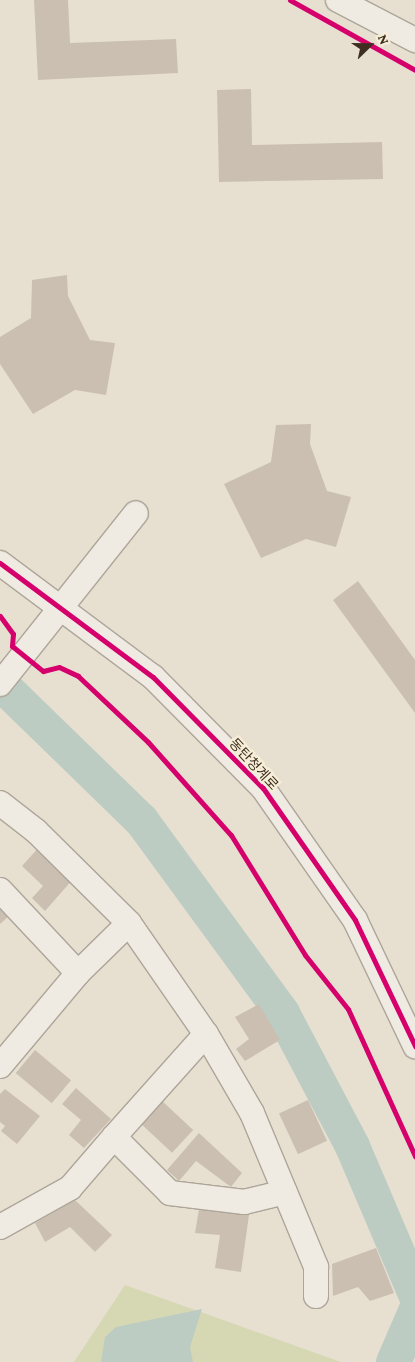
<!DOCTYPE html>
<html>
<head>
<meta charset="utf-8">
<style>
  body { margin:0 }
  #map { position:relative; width:415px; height:1362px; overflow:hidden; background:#e7e0d1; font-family:"Crimson Pro","Noto Sans KR",serif }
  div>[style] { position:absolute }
  .green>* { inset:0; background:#d6d7b3 }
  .water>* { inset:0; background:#bcccc2 }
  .river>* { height:35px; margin:-17.5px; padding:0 17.5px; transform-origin:17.5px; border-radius:17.5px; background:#bcccc2 }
  .building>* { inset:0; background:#cbbfb2; transform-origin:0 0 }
  .roads { filter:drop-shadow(1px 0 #ada599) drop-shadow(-1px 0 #ada599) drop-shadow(0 1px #ada599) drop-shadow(0 -1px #ada599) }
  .minor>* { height:24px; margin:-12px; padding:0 12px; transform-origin:12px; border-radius:12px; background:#efebe3 }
  .cycleway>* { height:5px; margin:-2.5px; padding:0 2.5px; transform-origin:2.5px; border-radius:2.5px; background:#d6006c }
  span { translate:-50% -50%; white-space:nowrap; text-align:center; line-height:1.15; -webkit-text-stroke:4.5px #f7eed8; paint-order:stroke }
  .street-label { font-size:14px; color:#3d2e20 }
  .north { position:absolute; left:345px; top:20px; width:50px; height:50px; -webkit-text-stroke:4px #f7eed8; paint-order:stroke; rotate:68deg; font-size:14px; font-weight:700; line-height:20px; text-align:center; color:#3d2e20 }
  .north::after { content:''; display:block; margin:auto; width:18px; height:22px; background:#3d2e20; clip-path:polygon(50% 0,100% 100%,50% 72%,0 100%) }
</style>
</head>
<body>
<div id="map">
  <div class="green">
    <div style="clip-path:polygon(125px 1285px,341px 1362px,74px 1362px)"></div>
  </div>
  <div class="water">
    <div style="clip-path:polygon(202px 1309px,190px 1347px,193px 1362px,101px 1362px,105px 1337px,116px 1327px)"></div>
  </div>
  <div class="river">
    <div style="left:0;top:683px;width:197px;rotate:44.2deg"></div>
    <div style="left:141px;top:820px;width:239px;rotate:53.8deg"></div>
    <div style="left:282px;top:1013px;width:150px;rotate:62.2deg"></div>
    <div style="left:352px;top:1146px;width:161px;rotate:66.9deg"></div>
    <div style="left:393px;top:1362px;width:56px;rotate:-66.7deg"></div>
  </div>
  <div class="building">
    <div style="clip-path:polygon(34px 0,68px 0,70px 43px,176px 39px,178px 73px,38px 80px)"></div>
    <div style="clip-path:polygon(251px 89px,252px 145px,382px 142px,383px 179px,219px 182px,217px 90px)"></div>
    <div style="clip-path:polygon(67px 275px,68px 296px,90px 340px,115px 343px,106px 395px,75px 390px,33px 414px,0 364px,0 337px,31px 318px,32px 280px)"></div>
    <div style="clip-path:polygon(311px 424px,310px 444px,327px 491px,351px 497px,336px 547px,306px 539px,261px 558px,224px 484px,271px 462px,276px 425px)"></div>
    <div style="clip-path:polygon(358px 581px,415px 660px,415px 713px,333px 600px)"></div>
    <div style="clip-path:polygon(41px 845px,74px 878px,45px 911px,32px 898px,43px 886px,22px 866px)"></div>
    <div style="clip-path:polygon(0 904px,10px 915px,0 924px)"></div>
    <div style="clip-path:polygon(259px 1004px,280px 1040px,245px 1061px,236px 1049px,249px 1039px,235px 1017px)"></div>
    <div style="left:35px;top:1050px;width:47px;height:30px;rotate:40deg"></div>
    <div style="clip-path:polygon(76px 1088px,111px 1119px,84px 1148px,69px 1135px,81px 1120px,62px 1104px)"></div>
    <div style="clip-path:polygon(5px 1089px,40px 1116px,17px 1144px,1px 1131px,5px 1126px,0 1122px,0 1094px)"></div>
    <div style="left:161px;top:1100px;width:44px;height:31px;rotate:43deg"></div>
    <div style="left:308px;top:1100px;width:45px;height:32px;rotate:65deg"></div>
    <div style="clip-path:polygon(199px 1133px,242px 1173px,231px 1187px,196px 1161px,179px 1181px,167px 1170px)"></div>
    <div style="clip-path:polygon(75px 1200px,112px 1235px,95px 1252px,70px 1227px,45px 1242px,35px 1223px)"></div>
    <div style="clip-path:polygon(199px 1209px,249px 1215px,241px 1272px,215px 1268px,220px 1235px,195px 1233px)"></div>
    <div style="clip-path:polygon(376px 1248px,394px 1293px,370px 1301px,358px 1287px,333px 1296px,332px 1264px)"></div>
  </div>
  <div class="roads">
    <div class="minor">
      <div style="left:338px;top:0;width:87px;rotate:27.5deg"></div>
      <div style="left:0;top:563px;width:191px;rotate:36.7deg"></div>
      <div style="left:153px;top:677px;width:156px;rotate:45.3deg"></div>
      <div style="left:263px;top:788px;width:161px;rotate:55.1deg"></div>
      <div style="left:355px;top:920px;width:140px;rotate:64.5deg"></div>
      <div style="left:0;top:684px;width:218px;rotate:-51.5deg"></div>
      <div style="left:0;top:803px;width:46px;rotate:37.9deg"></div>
      <div style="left:36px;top:831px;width:131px;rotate:44.7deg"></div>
      <div style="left:129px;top:923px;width:135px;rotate:55.3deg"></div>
      <div style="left:206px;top:1034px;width:91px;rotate:59.8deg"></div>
      <div style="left:252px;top:1113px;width:167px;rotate:67.4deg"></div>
      <div style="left:316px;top:1267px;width:29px;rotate:90deg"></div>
      <div style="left:0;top:890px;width:114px;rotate:46.8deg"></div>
      <div style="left:206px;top:1034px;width:138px;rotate:131.8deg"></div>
      <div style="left:114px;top:1137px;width:79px;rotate:45deg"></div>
      <div style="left:170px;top:1193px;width:75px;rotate:6.9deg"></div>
      <div style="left:244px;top:1202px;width:42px;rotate:-13.7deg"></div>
      <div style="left:0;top:1066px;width:121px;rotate:-50deg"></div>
      <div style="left:78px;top:973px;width:71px;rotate:-44.4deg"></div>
      <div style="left:0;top:1227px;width:80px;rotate:-29.1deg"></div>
      <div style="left:70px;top:1188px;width:67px;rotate:-49.2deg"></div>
    </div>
  </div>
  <div class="cycleway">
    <div style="left:290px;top:0;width:143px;rotate:29.2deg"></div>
    <div style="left:0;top:563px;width:191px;rotate:36.7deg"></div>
    <div style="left:153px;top:677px;width:156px;rotate:45.3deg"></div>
    <div style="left:263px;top:788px;width:161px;rotate:55.1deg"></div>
    <div style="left:355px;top:920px;width:140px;rotate:64.5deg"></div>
    <div style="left:0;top:616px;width:22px;rotate:54deg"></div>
    <div style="left:13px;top:634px;width:12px;rotate:95deg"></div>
    <div style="left:12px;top:646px;width:40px;rotate:39deg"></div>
    <div style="left:43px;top:671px;width:16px;rotate:-14deg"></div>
    <div style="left:59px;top:667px;width:21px;rotate:25deg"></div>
    <div style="left:78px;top:676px;width:96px;rotate:43.3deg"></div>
    <div style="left:148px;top:742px;width:125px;rotate:48.3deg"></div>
    <div style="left:231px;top:835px;width:141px;rotate:58.3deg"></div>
    <div style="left:305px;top:955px;width:69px;rotate:51.5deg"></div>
    <div style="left:348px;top:1009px;width:162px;rotate:65.5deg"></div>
  </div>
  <div class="street-label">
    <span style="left:254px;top:764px;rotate:47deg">동탄청계로</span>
  </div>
  <div class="north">N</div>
</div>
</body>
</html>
